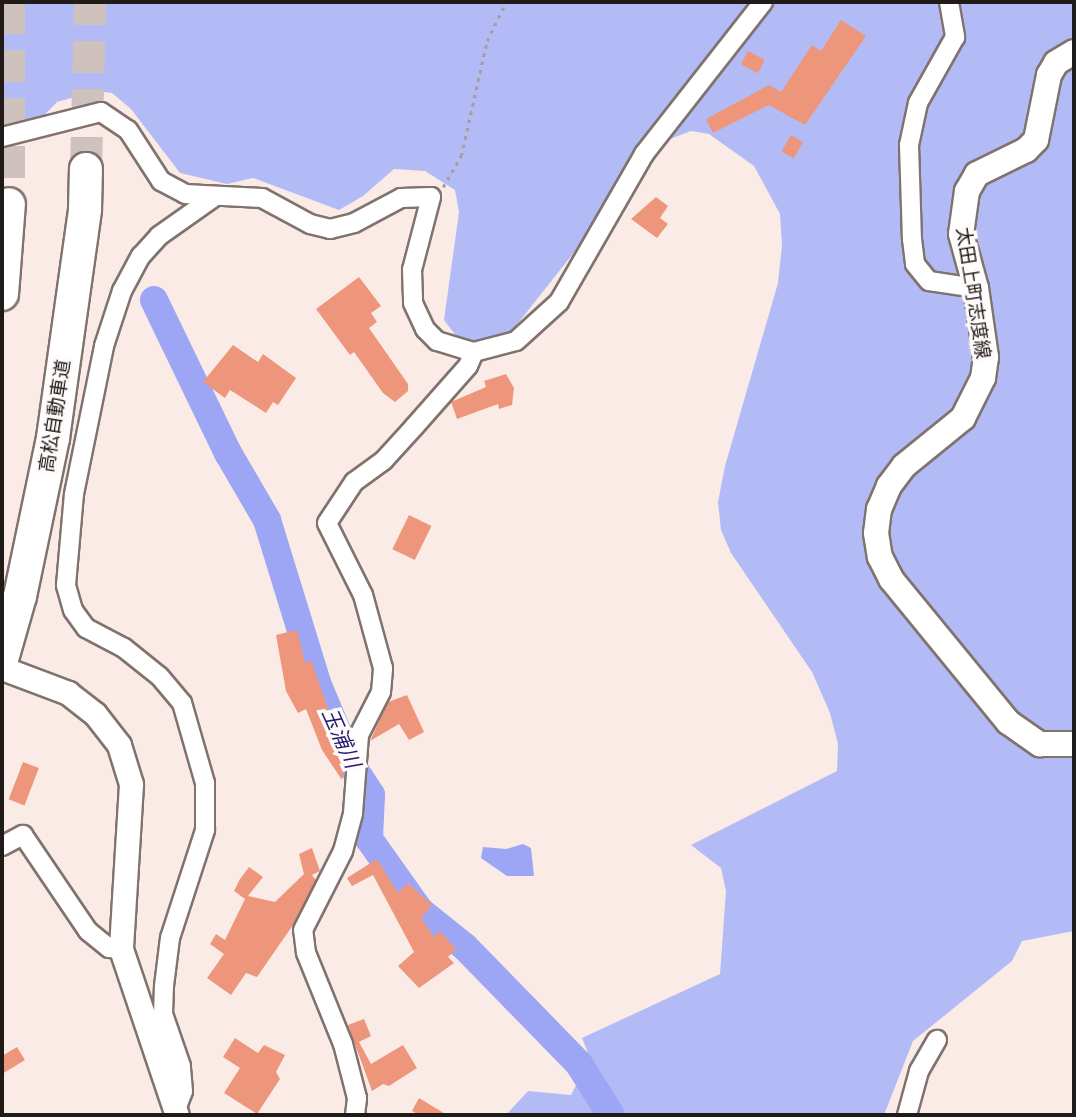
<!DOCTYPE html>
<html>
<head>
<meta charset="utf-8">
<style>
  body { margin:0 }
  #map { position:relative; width:1076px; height:1117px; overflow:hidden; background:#fbebe6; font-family:"Space Grotesk","Noto Sans JP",sans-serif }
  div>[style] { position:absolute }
  .green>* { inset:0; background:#b2bbf6 }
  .water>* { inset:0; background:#9ca6f4 }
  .river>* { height:28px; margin:-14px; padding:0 14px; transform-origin:14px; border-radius:14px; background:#9ca6f4 }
  .building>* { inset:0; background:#ee967b; transform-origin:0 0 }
  .motorway-tunnel>* { height:32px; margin-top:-16px; transform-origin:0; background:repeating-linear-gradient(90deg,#cfc1bd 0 32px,transparent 0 48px) }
  .path>* { height:2.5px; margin-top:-1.25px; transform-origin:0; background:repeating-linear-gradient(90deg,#a99d99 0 3.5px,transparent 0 8.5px) }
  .roads { filter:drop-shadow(2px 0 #80736e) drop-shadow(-2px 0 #80736e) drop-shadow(0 2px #80736e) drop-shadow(0 -2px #80736e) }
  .minor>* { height:18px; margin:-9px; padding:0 9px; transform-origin:9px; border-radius:9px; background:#fff }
  .tertiary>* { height:23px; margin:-11.5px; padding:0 11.5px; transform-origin:11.5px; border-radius:11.5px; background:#fff }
  .secondary>* { height:24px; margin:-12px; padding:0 12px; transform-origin:12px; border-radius:12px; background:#fff }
  .motorway>* { height:32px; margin:-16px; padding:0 16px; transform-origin:16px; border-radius:16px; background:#fff }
  span { translate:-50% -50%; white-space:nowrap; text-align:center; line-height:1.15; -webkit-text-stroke:7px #fefbfa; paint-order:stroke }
  .street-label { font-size:19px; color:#201a18 }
  .water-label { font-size:21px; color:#241b74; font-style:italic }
  .frame { position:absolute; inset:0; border:4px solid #201a18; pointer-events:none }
</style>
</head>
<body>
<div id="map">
  <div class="green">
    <div style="clip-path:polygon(2px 2px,1074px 2px,1074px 931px,1022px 941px,1012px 961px,913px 1041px,884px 1115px,506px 1115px,528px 1091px,571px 1095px,590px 1058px,582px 1038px,720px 974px,726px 891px,721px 868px,691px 845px,837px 771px,838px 744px,830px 713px,812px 672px,731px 553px,721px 530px,718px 502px,725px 466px,778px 283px,782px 245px,780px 214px,754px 166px,709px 134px,691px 131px,670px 139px,651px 155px,515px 327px,503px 336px,479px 341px,457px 337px,444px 320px,459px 212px,455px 190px,425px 171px,394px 169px,363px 196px,339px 210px,253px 178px,227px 184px,180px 173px,131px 109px,112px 93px,96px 91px,57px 102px,2px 159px)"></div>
  </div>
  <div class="water">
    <div style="clip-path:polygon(523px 844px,531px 848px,534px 876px,507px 876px,481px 858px,483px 847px,506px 849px)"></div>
  </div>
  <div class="river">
    <div style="left:154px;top:300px;width:170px;rotate:64.2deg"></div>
    <div style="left:228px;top:453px;width:78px;rotate:59.8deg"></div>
    <div style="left:267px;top:520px;width:170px;rotate:72.9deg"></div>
    <div style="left:317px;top:683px;width:88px;rotate:67.2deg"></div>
    <div style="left:351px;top:764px;width:37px;rotate:57deg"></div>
    <div style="left:371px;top:795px;width:44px;rotate:92.6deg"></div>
    <div style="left:369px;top:839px;width:88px;rotate:54.7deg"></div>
    <div style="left:420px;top:911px;width:58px;rotate:38.7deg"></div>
    <div style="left:465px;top:947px;width:163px;rotate:45.7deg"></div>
    <div style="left:579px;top:1064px;width:60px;rotate:57.9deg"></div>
  </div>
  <div class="building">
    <div style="clip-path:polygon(841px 20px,866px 36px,805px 125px,769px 105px,713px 133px,706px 119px,769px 85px,781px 92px,812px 45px,821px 51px)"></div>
    <div style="left:748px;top:51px;width:19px;height:15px;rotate:28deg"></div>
    <div style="left:791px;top:135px;width:14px;height:19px;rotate:30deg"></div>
    <div style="clip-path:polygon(656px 197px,668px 206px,660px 218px,668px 224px,657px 238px,631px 219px)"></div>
    <div style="clip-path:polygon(359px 277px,381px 306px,371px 313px,377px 322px,369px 328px,408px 384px,408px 391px,395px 402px,383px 393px,354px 352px,350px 355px,316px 309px)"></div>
    <div style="clip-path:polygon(233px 345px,258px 362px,263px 354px,296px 378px,278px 405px,273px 402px,266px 413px,230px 390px,225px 398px,203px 382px)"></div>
    <div style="clip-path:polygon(506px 374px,514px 388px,512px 405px,499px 409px,498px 404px,457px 419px,451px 402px,486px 387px,484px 381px)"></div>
    <div style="left:409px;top:515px;width:25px;height:38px;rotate:26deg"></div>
    <div style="clip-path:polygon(297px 630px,305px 663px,311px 660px,340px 743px,334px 745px,345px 763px,342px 780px,322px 750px,306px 709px,298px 713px,286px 691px,276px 635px)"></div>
    <div style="clip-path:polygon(407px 695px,424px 732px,409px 740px,399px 724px,370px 741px,388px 702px)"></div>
    <div style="left:23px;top:762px;width:17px;height:40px;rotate:21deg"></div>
    <div style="clip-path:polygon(312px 848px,320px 871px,312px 875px,316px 880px,293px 925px,257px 977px,246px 973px,231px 995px,207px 978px,224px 954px,210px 944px,216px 934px,225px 940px,245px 899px,234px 891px,240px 879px,249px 867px,263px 877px,248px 896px,275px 902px,304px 874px,299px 854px)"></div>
    <div style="clip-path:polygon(377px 859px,398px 893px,408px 883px,432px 905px,421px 918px,434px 937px,440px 931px,456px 949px,448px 957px,454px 963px,419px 988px,398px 966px,414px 952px,373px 875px,352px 886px,347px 878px)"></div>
    <div style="clip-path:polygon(364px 1019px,371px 1036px,359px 1042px,371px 1064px,403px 1045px,417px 1068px,389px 1086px,383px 1084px,372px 1091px,348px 1025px)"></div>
    <div style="clip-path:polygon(235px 1038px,258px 1053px,264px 1045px,285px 1055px,276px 1072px,280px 1079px,257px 1114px,224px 1093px,240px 1068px,223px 1057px)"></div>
    <div style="clip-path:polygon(17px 1047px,25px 1060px,2px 1074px,2px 1056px)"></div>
    <div style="clip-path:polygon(419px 1098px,447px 1115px,419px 1115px,412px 1111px)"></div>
  </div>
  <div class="motorway-tunnel">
    <div style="left:9px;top:2px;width:202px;rotate:90deg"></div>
    <div style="left:86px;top:169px;width:167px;rotate:-88.6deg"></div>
  </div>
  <div class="path">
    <div style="left:443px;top:187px;width:36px;rotate:-60deg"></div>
    <div style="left:461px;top:156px;width:118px;rotate:-77.3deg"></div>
    <div style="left:487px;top:41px;width:43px;rotate:-64deg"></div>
  </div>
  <div class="roads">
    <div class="minor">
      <div style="left:949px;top:2px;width:36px;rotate:80deg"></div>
      <div style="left:955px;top:37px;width:76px;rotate:119.3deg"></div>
      <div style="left:918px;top:103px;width:43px;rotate:102.1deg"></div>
      <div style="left:909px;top:145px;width:94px;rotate:88.2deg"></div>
      <div style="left:912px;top:239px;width:25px;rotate:83deg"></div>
      <div style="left:915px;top:264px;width:22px;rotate:51deg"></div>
      <div style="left:929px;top:281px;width:48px;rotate:8.5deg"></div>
      <div style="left:2px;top:137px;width:102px;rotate:-14.2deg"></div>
      <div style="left:101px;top:112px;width:32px;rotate:34deg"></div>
      <div style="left:128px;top:130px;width:61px;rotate:57.1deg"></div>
      <div style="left:161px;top:181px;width:27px;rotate:28deg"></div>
      <div style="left:185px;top:194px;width:77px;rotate:3deg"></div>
      <div style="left:262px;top:198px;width:55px;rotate:28.4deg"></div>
      <div style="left:310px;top:224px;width:21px;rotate:14deg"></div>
      <div style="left:330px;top:229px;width:25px;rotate:-14deg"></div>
      <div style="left:354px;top:223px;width:53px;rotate:-28deg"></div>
      <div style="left:401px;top:198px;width:30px;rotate:-2deg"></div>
      <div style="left:431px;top:197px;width:75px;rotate:104.6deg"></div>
      <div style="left:412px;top:270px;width:33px;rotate:88deg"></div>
      <div style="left:413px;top:303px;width:29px;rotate:65deg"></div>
      <div style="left:425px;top:329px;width:17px;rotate:45deg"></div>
      <div style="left:437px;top:341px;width:39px;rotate:17deg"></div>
      <div style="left:474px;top:352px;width:43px;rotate:-14.7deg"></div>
      <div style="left:516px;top:341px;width:58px;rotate:-42.2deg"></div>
      <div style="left:559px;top:302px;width:171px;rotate:-60.1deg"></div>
      <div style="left:644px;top:154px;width:193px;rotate:-51.9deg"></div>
      <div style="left:2px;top:846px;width:24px;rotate:-28deg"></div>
      <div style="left:23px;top:835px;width:116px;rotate:55.9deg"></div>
      <div style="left:88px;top:931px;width:27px;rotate:39deg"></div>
      <div style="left:109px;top:948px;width:12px;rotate:5deg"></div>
      <div style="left:175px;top:1112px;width:22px;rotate:-69deg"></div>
      <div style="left:183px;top:1091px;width:25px;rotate:-95deg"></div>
      <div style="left:181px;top:1066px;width:55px;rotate:-109.1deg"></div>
      <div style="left:163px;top:1014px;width:28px;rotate:-88deg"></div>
      <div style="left:164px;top:986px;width:48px;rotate:-82.9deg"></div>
      <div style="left:170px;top:938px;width:114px;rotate:-72deg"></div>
      <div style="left:205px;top:830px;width:47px;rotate:-90deg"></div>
      <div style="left:205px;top:783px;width:83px;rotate:-106deg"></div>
      <div style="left:182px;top:703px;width:35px;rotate:-130deg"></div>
      <div style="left:159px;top:676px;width:45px;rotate:-141.3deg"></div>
      <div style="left:124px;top:648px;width:43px;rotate:-152.2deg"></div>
      <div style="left:86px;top:628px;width:22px;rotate:-126deg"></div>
      <div style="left:73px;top:610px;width:26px;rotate:-106deg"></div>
      <div style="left:66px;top:585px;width:91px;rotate:-85deg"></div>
      <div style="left:74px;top:494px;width:151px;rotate:-78.5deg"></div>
      <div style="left:104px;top:346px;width:58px;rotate:-71.9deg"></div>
      <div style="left:122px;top:291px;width:40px;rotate:-62deg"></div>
      <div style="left:141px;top:256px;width:27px;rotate:-48deg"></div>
      <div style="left:159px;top:236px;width:67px;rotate:-35.3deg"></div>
      <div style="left:355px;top:1115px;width:17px;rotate:-83deg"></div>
      <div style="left:357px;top:1098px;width:56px;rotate:-104.5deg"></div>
      <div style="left:343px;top:1044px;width:98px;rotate:-112.1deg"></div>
      <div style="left:306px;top:953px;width:23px;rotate:-97deg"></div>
      <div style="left:303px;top:930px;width:89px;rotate:-63.1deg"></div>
      <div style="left:343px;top:851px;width:39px;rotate:-75deg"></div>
      <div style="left:353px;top:813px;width:78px;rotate:-85.6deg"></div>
      <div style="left:359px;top:735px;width:48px;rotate:-62.9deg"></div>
      <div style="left:381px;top:692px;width:24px;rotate:-85deg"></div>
      <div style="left:383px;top:668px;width:76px;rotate:-105.3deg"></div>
      <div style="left:363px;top:595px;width:80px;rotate:-116.6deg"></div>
      <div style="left:327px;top:523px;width:49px;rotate:-56.6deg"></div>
      <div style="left:354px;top:482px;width:37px;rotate:-36deg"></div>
      <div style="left:384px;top:460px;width:45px;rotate:-47.7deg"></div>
      <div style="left:414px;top:427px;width:81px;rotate:-48.5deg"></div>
      <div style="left:468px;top:366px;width:15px;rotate:-67deg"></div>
      <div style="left:907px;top:1115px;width:46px;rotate:-74.7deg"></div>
      <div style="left:919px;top:1071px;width:36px;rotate:-60deg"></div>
    </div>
    <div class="tertiary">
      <div style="left:2px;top:668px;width:71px;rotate:20.7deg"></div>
      <div style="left:68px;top:693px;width:34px;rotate:38deg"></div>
      <div style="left:95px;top:714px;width:39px;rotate:52deg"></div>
      <div style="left:119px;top:745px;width:41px;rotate:72.9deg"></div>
      <div style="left:131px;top:784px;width:165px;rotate:93.5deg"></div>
      <div style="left:121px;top:949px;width:175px;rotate:71.4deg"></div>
    </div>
    <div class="secondary">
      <div style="left:1074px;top:52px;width:21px;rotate:149deg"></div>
      <div style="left:1056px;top:63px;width:14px;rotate:120deg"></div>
      <div style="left:1049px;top:75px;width:66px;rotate:101.3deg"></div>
      <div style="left:1036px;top:140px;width:14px;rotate:135deg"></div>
      <div style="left:1026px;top:150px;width:55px;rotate:153.9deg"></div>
      <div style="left:977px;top:174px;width:20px;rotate:120deg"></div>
      <div style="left:967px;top:191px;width:43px;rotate:97.9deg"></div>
      <div style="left:961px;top:234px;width:56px;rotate:74.5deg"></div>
      <div style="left:976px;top:288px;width:70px;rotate:81.8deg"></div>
      <div style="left:986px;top:357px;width:21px;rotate:98deg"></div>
      <div style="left:983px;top:378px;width:45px;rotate:116.6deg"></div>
      <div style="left:963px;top:418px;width:76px;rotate:140.9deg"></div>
      <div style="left:904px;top:466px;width:25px;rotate:127deg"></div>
      <div style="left:889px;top:486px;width:25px;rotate:113deg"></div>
      <div style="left:879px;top:509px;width:24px;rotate:97deg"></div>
      <div style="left:876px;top:533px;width:24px;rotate:81deg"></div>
      <div style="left:880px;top:557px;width:25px;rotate:63deg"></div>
      <div style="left:891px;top:579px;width:185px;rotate:50.7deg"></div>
      <div style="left:1008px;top:722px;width:39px;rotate:35deg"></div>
      <div style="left:1040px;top:744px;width:34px"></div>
    </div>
    <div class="motorway">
      <div style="left:2px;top:294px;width:90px;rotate:-85.6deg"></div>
      <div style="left:2px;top:659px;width:66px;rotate:-74.1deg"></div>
      <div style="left:20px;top:596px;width:161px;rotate:-78.2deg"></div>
      <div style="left:53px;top:438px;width:231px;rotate:-82deg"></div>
      <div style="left:85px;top:209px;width:40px;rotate:-88.6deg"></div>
    </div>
  </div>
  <div class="street-label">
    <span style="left:973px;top:293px;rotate:81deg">太田上町志度線</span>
    <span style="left:55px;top:416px;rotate:-81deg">高松自動車道</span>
  </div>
  <div class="water-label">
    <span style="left:341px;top:738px;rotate:66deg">玉浦川</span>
  </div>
  <div class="frame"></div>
</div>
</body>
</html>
